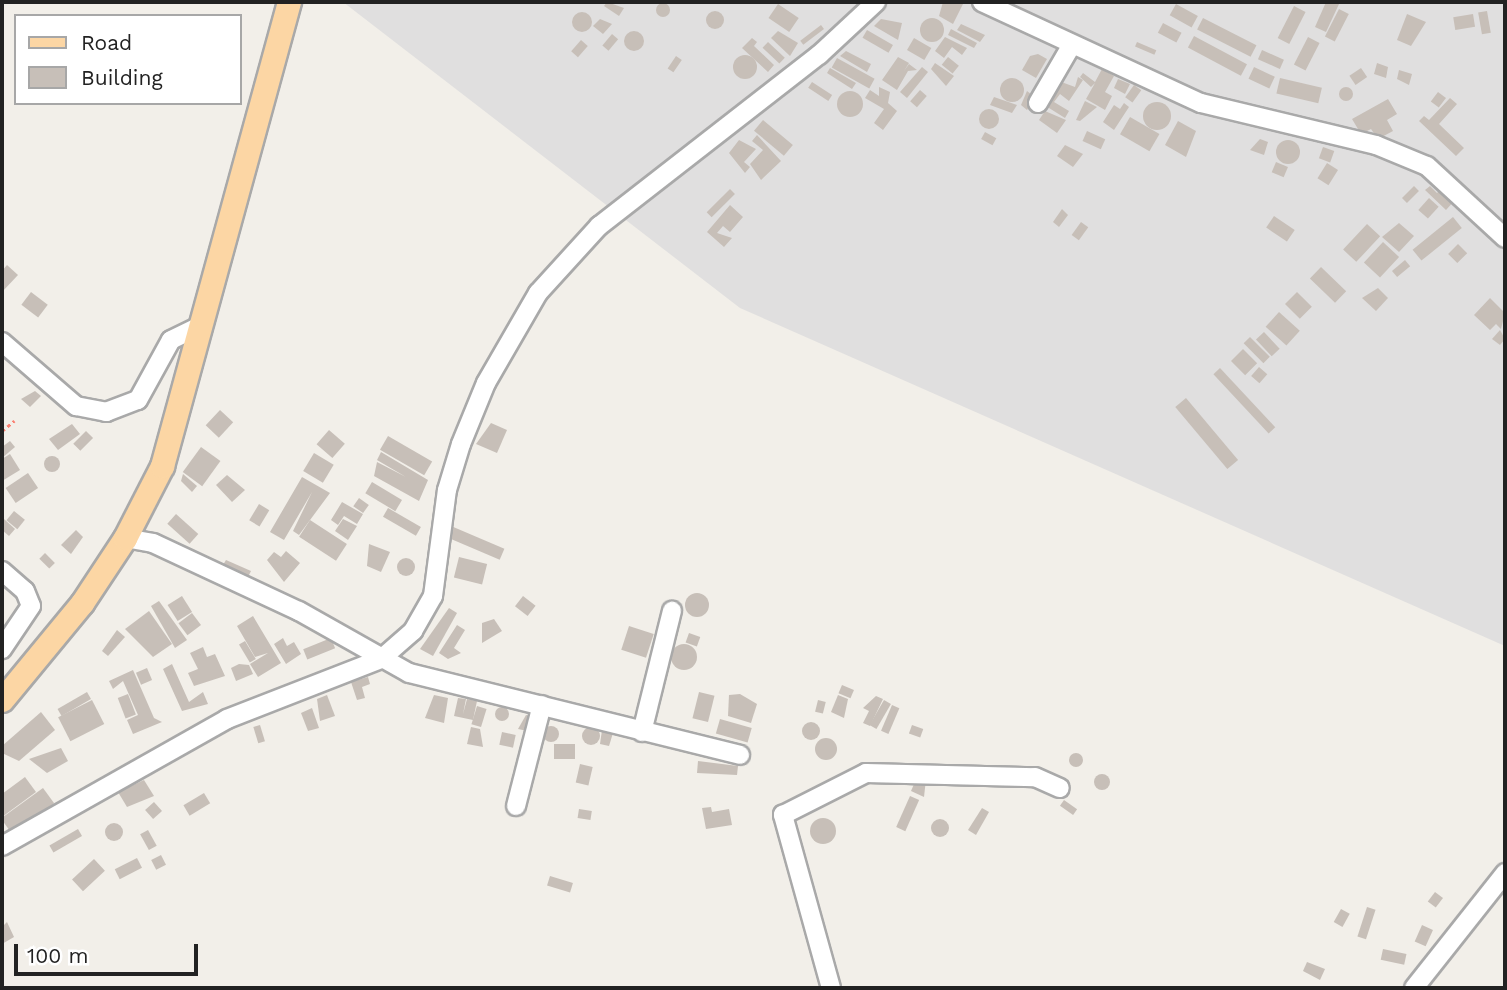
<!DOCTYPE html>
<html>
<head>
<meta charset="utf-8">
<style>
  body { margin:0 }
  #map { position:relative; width:1507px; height:990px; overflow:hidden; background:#f2efe9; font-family:"Work Sans",sans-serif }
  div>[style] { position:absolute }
  .residential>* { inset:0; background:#e0dfdf }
  .building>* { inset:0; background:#c7bfb8; transform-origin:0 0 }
  .round { border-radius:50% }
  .path>* { height:2.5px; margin-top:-1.25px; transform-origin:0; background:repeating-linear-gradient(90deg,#fa8072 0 3.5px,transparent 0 7px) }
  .roads { filter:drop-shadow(2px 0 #a9a9a9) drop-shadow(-2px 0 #a9a9a9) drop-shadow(0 2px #a9a9a9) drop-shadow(0 -2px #a9a9a9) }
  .minor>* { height:18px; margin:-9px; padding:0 9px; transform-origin:9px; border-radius:9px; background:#fff }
  .major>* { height:23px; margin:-11.5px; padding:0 11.5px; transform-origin:11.5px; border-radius:11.5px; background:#fcd6a4 }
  span { translate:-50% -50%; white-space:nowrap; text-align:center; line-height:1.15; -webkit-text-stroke:5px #fff; paint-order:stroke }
  .frame { position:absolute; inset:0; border:4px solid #222; pointer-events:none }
  .legend { position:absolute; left:14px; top:14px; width:228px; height:91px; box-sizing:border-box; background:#fff; border:2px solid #a7a7a7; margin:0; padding:9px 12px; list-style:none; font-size:21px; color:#222 }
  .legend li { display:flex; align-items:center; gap:14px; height:35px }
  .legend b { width:35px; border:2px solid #a7a7a7 }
  .scale { position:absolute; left:14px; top:944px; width:184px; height:32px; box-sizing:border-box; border:4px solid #222; border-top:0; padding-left:9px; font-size:21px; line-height:24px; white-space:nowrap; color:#222; -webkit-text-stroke:5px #fff; paint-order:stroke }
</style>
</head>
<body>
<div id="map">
  <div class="residential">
    <div style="clip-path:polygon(343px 2px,1505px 2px,1505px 646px,740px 308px)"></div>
  </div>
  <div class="building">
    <div style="clip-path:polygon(607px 2px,624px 8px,619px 16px,604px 6px)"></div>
    <div style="clip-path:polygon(943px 2px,964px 2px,953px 24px,939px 16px)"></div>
    <div style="clip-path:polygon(1326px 2px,1339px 4px,1326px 32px,1315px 27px)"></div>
    <div class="round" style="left:656px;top:3px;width:14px;height:14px"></div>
    <div style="left:778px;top:4px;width:25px;height:17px;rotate:34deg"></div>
    <div style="left:1176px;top:4px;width:25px;height:13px;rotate:29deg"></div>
    <div style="left:1294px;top:6px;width:13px;height:36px;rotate:27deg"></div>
    <div style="left:1339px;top:9px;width:11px;height:31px;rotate:27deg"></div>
    <div style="left:1487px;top:11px;width:22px;height:9px;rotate:80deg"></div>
    <div class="round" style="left:706px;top:11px;width:18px;height:18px"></div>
    <div class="round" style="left:572px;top:12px;width:20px;height:20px"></div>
    <div style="clip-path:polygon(1407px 14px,1426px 22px,1411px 46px,1397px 40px)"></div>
    <div style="left:1473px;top:14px;width:13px;height:20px;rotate:81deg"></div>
    <div style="left:1203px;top:18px;width:60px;height:13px;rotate:27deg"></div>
    <div class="round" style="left:920px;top:18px;width:24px;height:24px"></div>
    <div style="clip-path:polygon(600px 19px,612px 24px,603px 34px,593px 26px)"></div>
    <div style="clip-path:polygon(881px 19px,902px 23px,898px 40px,874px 26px)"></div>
    <div style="left:1163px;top:23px;width:21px;height:11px;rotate:28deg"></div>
    <div style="clip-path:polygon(961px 24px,985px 35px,980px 42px,957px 30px)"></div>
    <div style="left:821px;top:25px;width:5px;height:26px;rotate:53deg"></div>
    <div style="clip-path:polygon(951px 29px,977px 43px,974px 48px,948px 35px)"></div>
    <div style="left:867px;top:30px;width:30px;height:9px;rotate:30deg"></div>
    <div style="clip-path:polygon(778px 31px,798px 43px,790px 56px,771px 38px)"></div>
    <div class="round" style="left:624px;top:31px;width:20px;height:20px"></div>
    <div style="left:612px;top:34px;width:8px;height:15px;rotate:40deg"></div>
    <div style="left:1194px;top:36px;width:60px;height:13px;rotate:28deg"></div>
    <div style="clip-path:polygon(945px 37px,967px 48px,962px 55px,952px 47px,944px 58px,935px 51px)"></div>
    <div style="left:1308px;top:37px;width:13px;height:31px;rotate:27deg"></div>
    <div style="clip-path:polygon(752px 38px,757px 42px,754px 46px,774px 65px,768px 72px,742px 48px)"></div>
    <div style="left:914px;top:38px;width:20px;height:14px;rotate:30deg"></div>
    <div style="left:581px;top:40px;width:9px;height:15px;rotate:41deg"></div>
    <div style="left:768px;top:42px;width:23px;height:8px;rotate:43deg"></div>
    <div style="left:1137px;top:42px;width:21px;height:5px;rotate:23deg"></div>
    <div style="left:1262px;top:50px;width:24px;height:10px;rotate:24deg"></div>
    <div style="clip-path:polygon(846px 51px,871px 64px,867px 72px,840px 56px)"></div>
    <div style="clip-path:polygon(1038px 54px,1047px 59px,1036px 78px,1022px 70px,1030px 56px)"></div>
    <div class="round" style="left:733px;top:55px;width:24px;height:24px"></div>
    <div style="left:676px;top:56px;width:7px;height:15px;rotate:34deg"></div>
    <div style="clip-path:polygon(898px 57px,909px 63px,904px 71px,909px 64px,917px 70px,908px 71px,897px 90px,882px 80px)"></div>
    <div style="left:948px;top:57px;width:14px;height:10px;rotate:39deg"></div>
    <div style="left:837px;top:58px;width:43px;height:11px;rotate:29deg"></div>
    <div style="clip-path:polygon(935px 63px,954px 76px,946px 86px,931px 69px)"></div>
    <div style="clip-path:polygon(1377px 63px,1388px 67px,1386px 78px,1374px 74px)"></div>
    <div style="clip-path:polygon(922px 67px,928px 72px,907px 98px,900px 92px)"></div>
    <div style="left:1254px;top:67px;width:23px;height:13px;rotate:25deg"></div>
    <div style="clip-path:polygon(830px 68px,856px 83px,852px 89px,827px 73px)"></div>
    <div style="left:1361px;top:68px;width:11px;height:14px;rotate:56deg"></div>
    <div style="clip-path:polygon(1102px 69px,1114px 76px,1105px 92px,1112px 96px,1105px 110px,1086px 99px,1095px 83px,1091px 87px,1080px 77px,1083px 73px,1095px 82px)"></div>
    <div style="clip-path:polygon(1399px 70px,1412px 74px,1409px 85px,1397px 79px)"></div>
    <div style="clip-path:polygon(1078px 77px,1083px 80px,1069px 101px,1060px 94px,1054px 102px,1069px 111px,1065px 118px,1041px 103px,1056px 80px,1075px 87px)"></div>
    <div style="left:1280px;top:78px;width:43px;height:16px;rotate:13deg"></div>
    <div class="round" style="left:1000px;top:78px;width:24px;height:24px"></div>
    <div style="clip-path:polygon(1118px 79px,1130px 84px,1125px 94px,1114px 88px)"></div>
    <div style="left:812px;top:82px;width:24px;height:7px;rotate:33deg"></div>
    <div style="left:1134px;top:85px;width:9px;height:15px;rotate:36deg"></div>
    <div class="round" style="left:1339px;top:87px;width:14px;height:14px"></div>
    <div style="clip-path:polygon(879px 87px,890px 92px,888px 103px,897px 111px,883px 130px,874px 123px,884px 109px,865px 98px,870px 90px,879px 96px)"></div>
    <div style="left:920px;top:90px;width:9px;height:15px;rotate:41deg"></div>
    <div class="round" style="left:837px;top:91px;width:26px;height:26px"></div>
    <div style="clip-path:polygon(1027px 91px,1036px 98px,1027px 110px,1021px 105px)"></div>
    <div style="left:1438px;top:92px;width:10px;height:12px;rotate:37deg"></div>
    <div style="clip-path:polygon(994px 97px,1017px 105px,1012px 113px,990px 105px)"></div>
    <div style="clip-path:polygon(1450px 98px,1457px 104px,1439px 124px,1464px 148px,1456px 156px,1419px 121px,1424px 116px,1429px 120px)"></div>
    <div style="clip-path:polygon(1388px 99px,1397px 114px,1387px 120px,1393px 131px,1378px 139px,1371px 129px,1361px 134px,1352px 119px)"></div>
    <div style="clip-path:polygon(1085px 101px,1097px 107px,1080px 121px,1076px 120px)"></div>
    <div class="round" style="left:1143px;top:102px;width:28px;height:28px"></div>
    <div style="clip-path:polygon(1124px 103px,1129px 107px,1114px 130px,1103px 122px,1114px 105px,1120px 109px)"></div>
    <div class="round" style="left:979px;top:109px;width:20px;height:20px"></div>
    <div style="clip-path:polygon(1045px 111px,1066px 120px,1057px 133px,1039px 120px)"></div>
    <div style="left:1130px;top:117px;width:34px;height:20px;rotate:30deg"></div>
    <div style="left:763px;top:120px;width:39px;height:14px;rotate:40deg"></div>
    <div style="clip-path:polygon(1178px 121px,1196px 131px,1186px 157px,1165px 145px)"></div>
    <div style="left:1087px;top:131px;width:20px;height:11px;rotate:24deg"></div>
    <div style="left:985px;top:132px;width:13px;height:8px;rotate:29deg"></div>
    <div style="clip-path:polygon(757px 135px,781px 161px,761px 180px,750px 164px,763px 150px,752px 141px)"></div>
    <div style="clip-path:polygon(1260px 139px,1268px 142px,1264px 155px,1250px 150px)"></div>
    <div style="clip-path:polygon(739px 140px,756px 149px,744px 162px,750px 167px,745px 173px,729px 153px)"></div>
    <div class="round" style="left:1276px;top:140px;width:24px;height:24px"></div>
    <div style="clip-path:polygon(1065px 145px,1083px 154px,1073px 167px,1057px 156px)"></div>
    <div style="left:1323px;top:147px;width:12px;height:12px;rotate:20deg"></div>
    <div style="left:1276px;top:162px;width:13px;height:11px;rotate:23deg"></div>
    <div style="left:1327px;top:163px;width:13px;height:18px;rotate:32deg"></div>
    <div style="left:1414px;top:186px;width:7px;height:17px;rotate:45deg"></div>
    <div style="clip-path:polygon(1430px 186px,1437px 193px,1442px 188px,1455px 200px,1446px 210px,1425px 190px)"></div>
    <div style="left:730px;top:189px;width:7px;height:33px;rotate:45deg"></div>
    <div style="left:1429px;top:198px;width:13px;height:16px;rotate:42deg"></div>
    <div style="clip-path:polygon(730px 205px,743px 217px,730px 232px,723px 226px,717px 233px,732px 238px,724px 247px,707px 232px)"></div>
    <div style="clip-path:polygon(1062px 209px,1068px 215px,1059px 227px,1053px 222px)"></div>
    <div style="left:1274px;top:216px;width:25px;height:14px;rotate:34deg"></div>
    <div style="left:1453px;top:217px;width:14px;height:52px;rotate:51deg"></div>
    <div style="left:1081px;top:222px;width:9px;height:16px;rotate:36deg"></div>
    <div style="clip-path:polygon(1399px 223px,1414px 236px,1399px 252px,1382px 237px)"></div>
    <div style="left:1367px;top:224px;width:18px;height:35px;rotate:43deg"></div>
    <div style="left:1383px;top:242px;width:22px;height:28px;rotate:43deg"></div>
    <div style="left:1458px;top:244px;width:13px;height:14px;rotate:45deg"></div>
    <div style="left:1405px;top:260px;width:8px;height:17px;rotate:50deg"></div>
    <div style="clip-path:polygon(7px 265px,18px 275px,2px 292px,2px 271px)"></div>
    <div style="left:1321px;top:267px;width:35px;height:16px;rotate:44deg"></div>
    <div style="clip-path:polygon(1378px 288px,1388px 298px,1376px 311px,1362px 298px)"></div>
    <div style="left:31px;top:292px;width:21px;height:16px;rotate:37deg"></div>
    <div style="left:1297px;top:292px;width:21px;height:17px;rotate:45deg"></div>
    <div style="clip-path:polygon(1490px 298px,1505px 313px,1501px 329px,1496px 324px,1490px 330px,1474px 315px)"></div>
    <div style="left:1279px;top:312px;width:28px;height:20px;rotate:42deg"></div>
    <div style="clip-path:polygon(1500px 330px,1505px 339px,1500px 345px,1492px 339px)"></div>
    <div style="left:1264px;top:332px;width:23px;height:11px;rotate:47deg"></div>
    <div style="left:1250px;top:337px;width:28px;height:9px;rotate:45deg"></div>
    <div style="left:1243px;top:349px;width:20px;height:17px;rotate:45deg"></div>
    <div style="left:1259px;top:367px;width:11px;height:12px;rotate:41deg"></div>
    <div style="left:1220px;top:368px;width:81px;height:9px;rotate:47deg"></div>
    <div style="clip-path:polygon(35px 391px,41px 396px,30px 407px,21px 399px)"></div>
    <div style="left:1186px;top:398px;width:81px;height:14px;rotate:50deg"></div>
    <div style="left:220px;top:410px;width:18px;height:21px;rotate:43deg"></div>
    <div style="clip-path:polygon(491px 423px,507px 430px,497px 453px,476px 444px)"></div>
    <div style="clip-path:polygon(72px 424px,80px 434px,58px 450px,49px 439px)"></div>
    <div style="left:329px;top:430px;width:21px;height:19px;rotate:41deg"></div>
    <div style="left:86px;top:431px;width:10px;height:18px;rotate:45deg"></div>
    <div style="left:388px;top:436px;width:51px;height:16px;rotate:30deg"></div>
    <div style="clip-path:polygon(10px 441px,15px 447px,2px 458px,2px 447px)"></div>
    <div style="left:201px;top:447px;width:24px;height:31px;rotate:36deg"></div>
    <div style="clip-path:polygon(381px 452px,428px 480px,419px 501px,374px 476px,377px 462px,406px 477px,377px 460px)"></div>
    <div style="left:314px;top:453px;width:23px;height:21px;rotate:31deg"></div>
    <div style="clip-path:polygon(10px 454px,20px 470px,2px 481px,2px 459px)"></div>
    <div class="round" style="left:44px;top:456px;width:16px;height:16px"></div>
    <div style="left:28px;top:473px;width:18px;height:27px;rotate:56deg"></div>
    <div style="clip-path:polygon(183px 474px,197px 486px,192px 492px,181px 481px)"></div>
    <div style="clip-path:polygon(227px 475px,245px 490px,232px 502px,216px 485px)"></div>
    <div style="clip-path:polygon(302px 477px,330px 493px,299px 535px,293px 531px,312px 492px,284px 540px,270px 532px)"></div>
    <div style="left:372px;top:482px;width:35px;height:13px;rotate:31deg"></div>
    <div style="left:359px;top:498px;width:12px;height:10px;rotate:35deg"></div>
    <div style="clip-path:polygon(342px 502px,363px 514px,357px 524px,344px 516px,338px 525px,331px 520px)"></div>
    <div style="left:259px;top:504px;width:12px;height:19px;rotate:31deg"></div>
    <div style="left:388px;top:508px;width:38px;height:10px;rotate:30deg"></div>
    <div style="left:14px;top:511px;width:14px;height:12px;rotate:39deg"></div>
    <div style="left:176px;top:514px;width:30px;height:13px;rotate:42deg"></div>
    <div style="clip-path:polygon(4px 519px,15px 529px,9px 536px,2px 530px)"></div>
    <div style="clip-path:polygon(343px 519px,357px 526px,348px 540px,335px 531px)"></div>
    <div style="left:310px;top:520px;width:44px;height:20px;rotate:33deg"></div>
    <div style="left:451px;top:526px;width:58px;height:12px;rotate:23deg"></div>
    <div style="clip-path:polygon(76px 530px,83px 537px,71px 554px,61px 545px)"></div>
    <div style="clip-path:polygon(369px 544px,390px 552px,381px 572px,367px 566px)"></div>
    <div style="clip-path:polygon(286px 551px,300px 563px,284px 582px,267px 560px,274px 552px,281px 557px)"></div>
    <div style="left:45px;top:553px;width:14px;height:8px;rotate:45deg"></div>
    <div style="left:459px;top:557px;width:29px;height:21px;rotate:14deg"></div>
    <div class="round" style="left:397px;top:558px;width:18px;height:18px"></div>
    <div style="clip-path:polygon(226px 560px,251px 571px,247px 579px,223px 565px)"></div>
    <div class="round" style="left:685px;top:593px;width:24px;height:24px"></div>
    <div style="left:182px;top:596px;width:19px;height:17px;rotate:58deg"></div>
    <div style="left:523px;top:596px;width:16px;height:13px;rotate:38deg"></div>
    <div style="clip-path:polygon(159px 601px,187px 640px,175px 648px,151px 606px)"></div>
    <div style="clip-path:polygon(449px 608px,457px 613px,433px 656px,420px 649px)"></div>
    <div style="clip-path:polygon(149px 611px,172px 644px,153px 657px,125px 629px)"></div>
    <div style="left:192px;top:613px;width:15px;height:17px;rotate:53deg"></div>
    <div style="clip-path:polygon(253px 616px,281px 663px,258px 677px,250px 664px,268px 653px,255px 657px,237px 626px)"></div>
    <div style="clip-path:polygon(494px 619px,502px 631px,482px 643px,482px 623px)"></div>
    <div style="clip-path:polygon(457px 625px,465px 630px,454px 648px,461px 653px,448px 659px,439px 653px)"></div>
    <div style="left:629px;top:626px;width:26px;height:25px;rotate:18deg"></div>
    <div style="clip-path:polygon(117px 630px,125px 637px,108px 656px,102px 651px)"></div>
    <div style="left:689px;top:633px;width:12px;height:10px;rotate:20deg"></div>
    <div style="clip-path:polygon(283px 638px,287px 646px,294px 642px,301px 654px,286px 664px,274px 644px)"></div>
    <div style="left:331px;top:638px;width:11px;height:30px;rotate:68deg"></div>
    <div style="left:245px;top:641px;width:21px;height:7px;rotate:59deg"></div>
    <div class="round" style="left:671px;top:644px;width:26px;height:26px"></div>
    <div style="clip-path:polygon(203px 647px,207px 657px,215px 654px,225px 676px,194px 686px,188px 673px,198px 669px,190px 653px)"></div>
    <div style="clip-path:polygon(172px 664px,189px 702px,203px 692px,208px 704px,182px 711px,163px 669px)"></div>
    <div style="clip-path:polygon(239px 664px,249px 665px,253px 674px,236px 681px,231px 668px)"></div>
    <div style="left:147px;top:668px;width:13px;height:12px;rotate:67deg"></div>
    <div style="clip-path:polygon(133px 670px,154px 718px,162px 722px,133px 734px,127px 720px,138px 715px,123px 681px,113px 689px,109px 681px)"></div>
    <div style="clip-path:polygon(368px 677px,370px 684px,362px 687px,365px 698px,357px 700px,351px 682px)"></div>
    <div style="left:842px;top:685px;width:13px;height:9px;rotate:23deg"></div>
    <div style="left:87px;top:692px;width:8px;height:34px;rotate:60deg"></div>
    <div style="left:699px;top:692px;width:16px;height:27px;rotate:14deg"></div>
    <div style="left:128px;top:694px;width:22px;height:11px;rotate:69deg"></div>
    <div style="clip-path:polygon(740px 694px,757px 704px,751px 723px,728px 716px,729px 695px)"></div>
    <div style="clip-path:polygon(327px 695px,335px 716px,320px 721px,317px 699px)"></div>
    <div style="clip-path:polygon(434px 695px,448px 698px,444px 723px,425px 718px)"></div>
    <div style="clip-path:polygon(838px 695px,848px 699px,844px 718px,831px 712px)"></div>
    <div style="clip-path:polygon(876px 696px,883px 699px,870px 726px,863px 723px,869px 711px,863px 708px)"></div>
    <div style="clip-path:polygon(458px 698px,466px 699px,463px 714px,467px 699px,477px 701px,473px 720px,454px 716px)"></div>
    <div style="left:92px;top:700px;width:27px;height:38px;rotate:63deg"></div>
    <div style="left:818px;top:700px;width:8px;height:12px;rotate:14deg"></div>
    <div style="left:884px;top:700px;width:8px;height:29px;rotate:30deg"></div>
    <div style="left:892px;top:705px;width:8px;height:28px;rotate:23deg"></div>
    <div style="left:477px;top:706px;width:10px;height:19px;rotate:17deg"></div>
    <div class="round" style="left:495px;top:707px;width:14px;height:14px"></div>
    <div style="clip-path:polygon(312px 708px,319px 728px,308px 731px,301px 713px)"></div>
    <div style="clip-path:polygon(41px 712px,55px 730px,19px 761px,2px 753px,2px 746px)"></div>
    <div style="clip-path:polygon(526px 715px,535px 717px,532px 732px,518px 729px)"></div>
    <div style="left:720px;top:719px;width:33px;height:15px;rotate:16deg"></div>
    <div class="round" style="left:802px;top:722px;width:18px;height:18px"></div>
    <div style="left:260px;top:725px;width:17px;height:7px;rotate:73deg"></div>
    <div style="left:912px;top:725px;width:12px;height:9px;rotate:20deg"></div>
    <div class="round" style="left:543px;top:726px;width:16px;height:16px"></div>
    <div style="clip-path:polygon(471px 727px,480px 729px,483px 747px,467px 744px)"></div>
    <div class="round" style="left:582px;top:727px;width:18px;height:18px"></div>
    <div style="clip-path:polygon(602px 730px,613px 733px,609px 746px,600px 744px)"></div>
    <div style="left:502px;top:732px;width:14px;height:13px;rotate:12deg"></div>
    <div class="round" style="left:815px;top:738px;width:22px;height:22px"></div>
    <div style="left:554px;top:744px;width:21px;height:15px"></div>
    <div style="clip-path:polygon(61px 748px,68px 761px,47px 773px,29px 759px)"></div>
    <div class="round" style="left:1069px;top:753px;width:14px;height:14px"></div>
    <div style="clip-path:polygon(698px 761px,738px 766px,737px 775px,697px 773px)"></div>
    <div style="left:580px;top:764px;width:13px;height:19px;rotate:13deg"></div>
    <div class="round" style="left:1094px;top:774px;width:16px;height:16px"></div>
    <div style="clip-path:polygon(918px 775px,926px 779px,924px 797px,911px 791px)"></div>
    <div style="clip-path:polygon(25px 777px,36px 792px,2px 817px,2px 794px)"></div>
    <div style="clip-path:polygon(144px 780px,154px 796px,127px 807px,118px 792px)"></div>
    <div style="left:43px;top:788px;width:19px;height:52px;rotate:54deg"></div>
    <div style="left:204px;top:793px;width:12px;height:24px;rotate:59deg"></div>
    <div style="left:910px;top:796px;width:10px;height:34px;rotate:24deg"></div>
    <div style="left:1064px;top:800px;width:16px;height:7px;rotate:35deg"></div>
    <div style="left:154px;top:802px;width:12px;height:12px;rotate:48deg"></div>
    <div style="clip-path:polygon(711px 807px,712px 812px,729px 809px,732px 825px,706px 829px,702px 808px)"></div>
    <div style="clip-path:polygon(982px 808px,989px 812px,976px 835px,968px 830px)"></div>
    <div style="left:579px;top:809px;width:13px;height:9px;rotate:9deg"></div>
    <div class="round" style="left:810px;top:818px;width:26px;height:26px"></div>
    <div class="round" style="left:931px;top:819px;width:18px;height:18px"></div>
    <div class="round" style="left:105px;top:823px;width:18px;height:18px"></div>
    <div style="left:78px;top:829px;width:8px;height:33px;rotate:60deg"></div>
    <div style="left:148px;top:830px;width:18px;height:9px;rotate:61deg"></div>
    <div style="left:161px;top:855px;width:11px;height:11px;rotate:63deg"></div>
    <div style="left:137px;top:858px;width:11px;height:25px;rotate:63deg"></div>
    <div style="left:94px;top:859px;width:16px;height:30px;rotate:47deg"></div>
    <div style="left:550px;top:876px;width:24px;height:10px;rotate:17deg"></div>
    <div style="left:1435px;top:892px;width:10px;height:12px;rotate:37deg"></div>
    <div style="left:1367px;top:907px;width:9px;height:31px;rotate:18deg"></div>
    <div style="left:1341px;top:909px;width:10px;height:15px;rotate:29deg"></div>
    <div style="clip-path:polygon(7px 922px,14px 937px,2px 944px,2px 927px)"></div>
    <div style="left:1422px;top:925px;width:12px;height:18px;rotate:24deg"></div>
    <div style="left:1383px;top:949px;width:24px;height:11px;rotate:12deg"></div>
    <div style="clip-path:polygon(1307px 962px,1325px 969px,1320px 980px,1303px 971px)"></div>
  </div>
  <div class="path">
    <div style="left:2px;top:431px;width:16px;rotate:-40deg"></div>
  </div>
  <div class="roads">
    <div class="minor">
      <div style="left:982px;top:2px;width:241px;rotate:24.8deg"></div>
      <div style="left:1201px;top:103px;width:180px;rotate:13.5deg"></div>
      <div style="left:1376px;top:145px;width:55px;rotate:22.4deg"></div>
      <div style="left:1427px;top:166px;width:106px;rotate:42.7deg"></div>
      <div style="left:1038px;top:103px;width:66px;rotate:-59.9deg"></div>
      <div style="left:2px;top:342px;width:98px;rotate:40.9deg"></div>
      <div style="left:76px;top:406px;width:31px;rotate:11deg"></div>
      <div style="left:106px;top:412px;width:34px;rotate:-21deg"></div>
      <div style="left:138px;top:400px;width:68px;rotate:-61.2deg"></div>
      <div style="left:171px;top:340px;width:32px;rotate:-26deg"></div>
      <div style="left:125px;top:538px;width:28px;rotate:10deg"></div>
      <div style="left:153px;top:543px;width:161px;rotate:25deg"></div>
      <div style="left:299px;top:611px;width:126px;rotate:29.4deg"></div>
      <div style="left:409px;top:673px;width:341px;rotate:13.9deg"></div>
      <div style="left:2px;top:571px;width:30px;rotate:41deg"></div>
      <div style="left:25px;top:591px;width:16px;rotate:68deg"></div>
      <div style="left:31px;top:606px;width:52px;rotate:124deg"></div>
      <div style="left:642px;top:732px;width:125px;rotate:-76.1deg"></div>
      <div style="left:516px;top:806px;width:104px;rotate:-75.6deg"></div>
      <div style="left:2px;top:846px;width:258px;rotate:-29.4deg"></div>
      <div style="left:227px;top:719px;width:165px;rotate:-21.3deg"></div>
      <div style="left:381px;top:659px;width:43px;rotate:-41.2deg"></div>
      <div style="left:413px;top:631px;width:40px;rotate:-60.3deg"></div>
      <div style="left:433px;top:596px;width:107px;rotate:-82.5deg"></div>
      <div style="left:447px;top:490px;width:48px;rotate:-73.1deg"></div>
      <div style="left:461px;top:444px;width:66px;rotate:-67.7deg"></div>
      <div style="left:486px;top:383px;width:104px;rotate:-60deg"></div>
      <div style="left:538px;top:293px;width:91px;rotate:-47.7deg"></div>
      <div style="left:599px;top:226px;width:279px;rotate:-37.9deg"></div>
      <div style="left:819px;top:55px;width:78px;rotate:-42.9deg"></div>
      <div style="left:831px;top:988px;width:180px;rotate:-105.5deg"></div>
      <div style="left:783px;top:815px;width:93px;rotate:-26.8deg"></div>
      <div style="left:866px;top:773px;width:169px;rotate:1.4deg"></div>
      <div style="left:1035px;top:777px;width:27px;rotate:24deg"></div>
      <div style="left:1414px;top:988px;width:147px;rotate:-51.6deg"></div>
    </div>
    <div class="major">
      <div style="left:2px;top:700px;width:126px;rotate:-50.5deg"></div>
      <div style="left:82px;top:603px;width:78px;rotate:-56.5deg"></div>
      <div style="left:125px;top:538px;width:81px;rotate:-62.8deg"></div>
      <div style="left:162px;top:466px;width:481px;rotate:-74.7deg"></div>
    </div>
  </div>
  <div class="frame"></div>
  <ul class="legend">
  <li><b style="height:9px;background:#fcd6a4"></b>Road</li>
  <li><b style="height:19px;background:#c7bfb8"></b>Building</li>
  </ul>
  <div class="scale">100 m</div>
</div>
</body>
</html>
